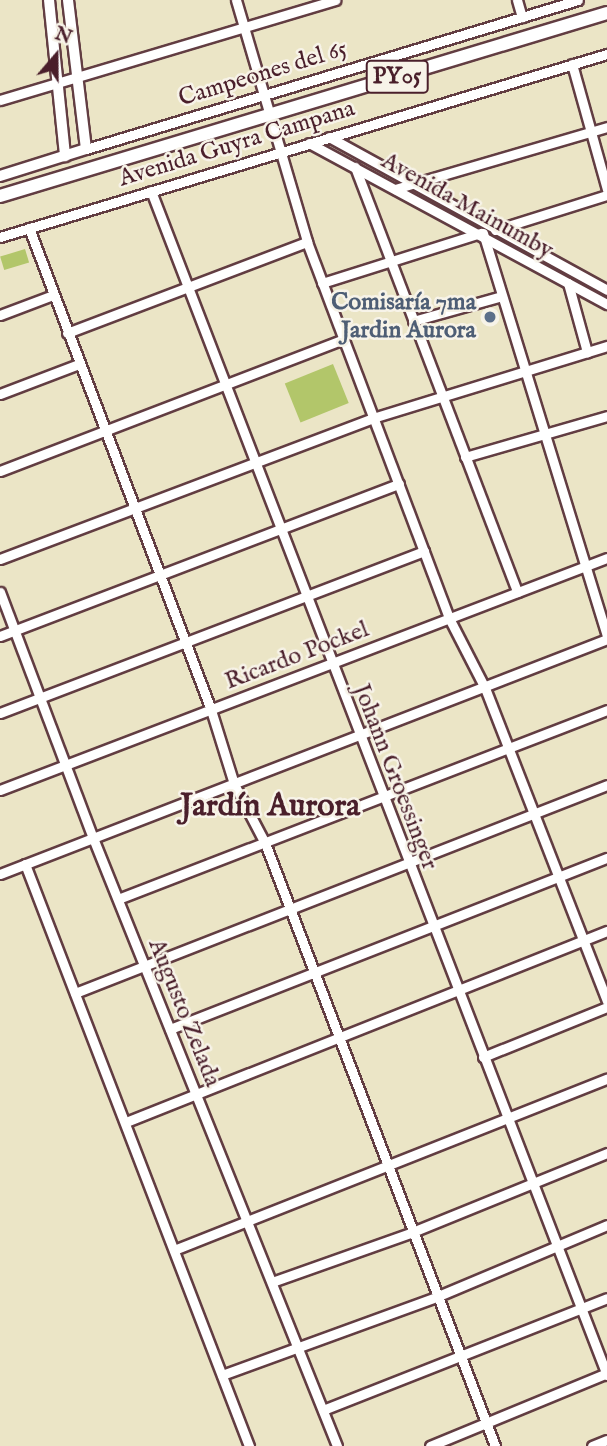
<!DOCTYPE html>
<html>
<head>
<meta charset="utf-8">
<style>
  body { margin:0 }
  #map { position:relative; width:607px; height:1446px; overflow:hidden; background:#ebe5c6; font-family:"IM FELL English",serif }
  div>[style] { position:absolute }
  .green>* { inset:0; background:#b2c66a; transform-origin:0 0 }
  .roads { filter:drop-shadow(2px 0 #623d42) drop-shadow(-2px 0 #623d42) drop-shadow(0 2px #623d42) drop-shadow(0 -2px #623d42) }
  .minor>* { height:9px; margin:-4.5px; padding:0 4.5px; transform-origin:4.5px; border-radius:4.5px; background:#fff }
  .major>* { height:10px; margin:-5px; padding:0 5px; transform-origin:5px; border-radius:5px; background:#fff }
  .highway>* { height:12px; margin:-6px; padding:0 6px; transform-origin:6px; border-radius:6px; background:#fff }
  .dots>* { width:19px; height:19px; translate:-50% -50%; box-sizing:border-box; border:4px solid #f7f3e8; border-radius:50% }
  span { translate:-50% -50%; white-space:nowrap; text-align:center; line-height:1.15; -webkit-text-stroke:5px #f7f3e8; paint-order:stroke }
  .shield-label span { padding:2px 5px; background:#f7f3e8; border:2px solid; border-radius:5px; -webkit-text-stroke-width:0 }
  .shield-label { font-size:23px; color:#4a1f2b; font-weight:700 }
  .street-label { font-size:24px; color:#4a1f2b }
  .service-label { font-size:24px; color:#4e5e75; font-weight:700 }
  .right { translate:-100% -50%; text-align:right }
  .district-label { font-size:32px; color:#4a1f2b; font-weight:700 }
  .north { position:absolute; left:21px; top:21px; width:70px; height:70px; -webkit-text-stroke:5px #f7f3e8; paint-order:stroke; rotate:20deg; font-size:19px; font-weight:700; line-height:28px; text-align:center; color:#4a1f2b }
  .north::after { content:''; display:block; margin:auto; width:24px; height:32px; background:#4a1f2b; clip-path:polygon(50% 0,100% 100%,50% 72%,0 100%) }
</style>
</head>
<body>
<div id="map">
  <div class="green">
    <div style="left:25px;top:249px;width:14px;height:26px;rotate:73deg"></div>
    <div style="left:333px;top:364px;width:42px;height:52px;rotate:68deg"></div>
  </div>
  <div class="roads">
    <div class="minor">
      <div style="left:236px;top:0;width:252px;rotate:73.6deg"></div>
      <div style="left:307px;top:242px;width:402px;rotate:69.3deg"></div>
      <div style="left:449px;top:618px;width:79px;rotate:62.8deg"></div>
      <div style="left:485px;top:688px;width:336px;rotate:68.7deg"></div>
      <div style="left:517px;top:0;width:18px;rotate:74deg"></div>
      <div style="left:572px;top:64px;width:130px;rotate:74.4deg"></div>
      <div style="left:0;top:100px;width:350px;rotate:-16.6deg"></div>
      <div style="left:329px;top:137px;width:317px;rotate:28.8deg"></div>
      <div style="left:309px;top:143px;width:339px;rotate:28.4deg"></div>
      <div style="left:86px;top:149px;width:514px;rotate:-16.85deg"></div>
      <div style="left:355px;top:167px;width:455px;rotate:69.1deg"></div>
      <div style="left:395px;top:189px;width:221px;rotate:-16.3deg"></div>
      <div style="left:151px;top:191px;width:1269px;rotate:68.94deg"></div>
      <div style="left:29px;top:228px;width:515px;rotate:69.31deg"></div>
      <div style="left:211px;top:710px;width:77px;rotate:72.7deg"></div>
      <div style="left:234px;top:784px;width:67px;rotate:62.3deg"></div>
      <div style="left:265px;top:843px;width:645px;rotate:69.12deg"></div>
      <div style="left:495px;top:230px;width:117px;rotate:-17.4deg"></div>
      <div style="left:483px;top:233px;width:423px;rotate:72.9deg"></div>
      <div style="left:0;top:237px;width:634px;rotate:-16.78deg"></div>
      <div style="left:322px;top:283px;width:167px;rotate:-17.5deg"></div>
      <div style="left:568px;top:283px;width:72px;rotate:74.6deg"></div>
      <div style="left:0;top:315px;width:57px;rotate:-20.7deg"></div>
      <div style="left:413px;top:321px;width:92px;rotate:-15.7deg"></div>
      <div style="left:67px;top:333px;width:257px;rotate:-20.8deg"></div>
      <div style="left:0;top:394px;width:85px;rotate:-20.8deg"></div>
      <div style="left:465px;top:457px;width:148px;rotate:-16.1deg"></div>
      <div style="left:0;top:471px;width:368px;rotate:-21deg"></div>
      <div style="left:0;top:559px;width:399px;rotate:-20.7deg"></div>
      <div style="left:373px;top:418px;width:245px;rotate:-17.1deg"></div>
      <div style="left:0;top:592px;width:263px;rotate:69.3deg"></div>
      <div style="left:93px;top:838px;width:655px;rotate:68.13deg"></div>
      <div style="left:0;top:636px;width:427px;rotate:-20.9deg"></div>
      <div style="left:0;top:713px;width:454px;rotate:-20.9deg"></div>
      <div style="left:0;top:790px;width:650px;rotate:-20.92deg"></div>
      <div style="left:25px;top:864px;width:624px;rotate:68.95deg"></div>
      <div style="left:0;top:874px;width:651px;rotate:-21.16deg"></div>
      <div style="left:118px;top:899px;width:524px;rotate:-21.13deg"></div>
      <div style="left:75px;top:993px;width:571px;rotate:-21.35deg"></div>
      <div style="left:170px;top:1029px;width:469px;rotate:-21.4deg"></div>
      <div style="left:483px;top:1057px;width:134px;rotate:-22deg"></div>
      <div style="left:126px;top:1122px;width:518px;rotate:-21.66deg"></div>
      <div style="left:174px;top:1250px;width:466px;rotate:-21.6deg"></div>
      <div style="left:272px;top:1282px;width:146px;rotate:-19.5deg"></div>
      <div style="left:410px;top:1233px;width:213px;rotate:-22.1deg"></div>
      <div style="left:222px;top:1375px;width:228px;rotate:-20deg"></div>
      <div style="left:436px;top:1297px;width:186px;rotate:-22.8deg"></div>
      <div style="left:323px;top:1410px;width:305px;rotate:-21.5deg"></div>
      <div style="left:430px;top:1446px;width:191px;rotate:-22.4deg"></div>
      <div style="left:592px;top:1446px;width:16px;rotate:-22deg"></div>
    </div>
    <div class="major">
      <div style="left:49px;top:0;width:157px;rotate:84.1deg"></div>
      <div style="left:0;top:176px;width:90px;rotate:-17.4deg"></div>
      <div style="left:86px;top:149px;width:150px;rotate:-96.9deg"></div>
    </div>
    <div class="highway">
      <div style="left:0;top:196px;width:634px;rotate:-16.78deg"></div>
    </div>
  </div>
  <div class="dots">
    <div style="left:490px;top:317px;background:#5c6f8a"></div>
  </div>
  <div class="shield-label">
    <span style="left:397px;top:77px">PY05</span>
  </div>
  <div class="street-label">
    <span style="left:263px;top:74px;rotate:-17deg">Campeones del 65</span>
    <span style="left:237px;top:144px;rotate:-17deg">Avenida Guyra Campana</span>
    <span style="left:467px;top:206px;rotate:29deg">Avenida Mainumby</span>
    <span style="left:297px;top:656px;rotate:-21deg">Ricardo Pockel</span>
    <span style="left:395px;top:777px;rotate:69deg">Johann Groessinger</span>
    <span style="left:184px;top:1013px;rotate:68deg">Augusto Zelada</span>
  </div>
  <div class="service-label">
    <span class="right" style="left:476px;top:317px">Comisaría 7ma<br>Jardin Aurora</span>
  </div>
  <div class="district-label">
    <span style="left:270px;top:807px">Jardín Aurora</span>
  </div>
  <div class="north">N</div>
</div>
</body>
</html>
